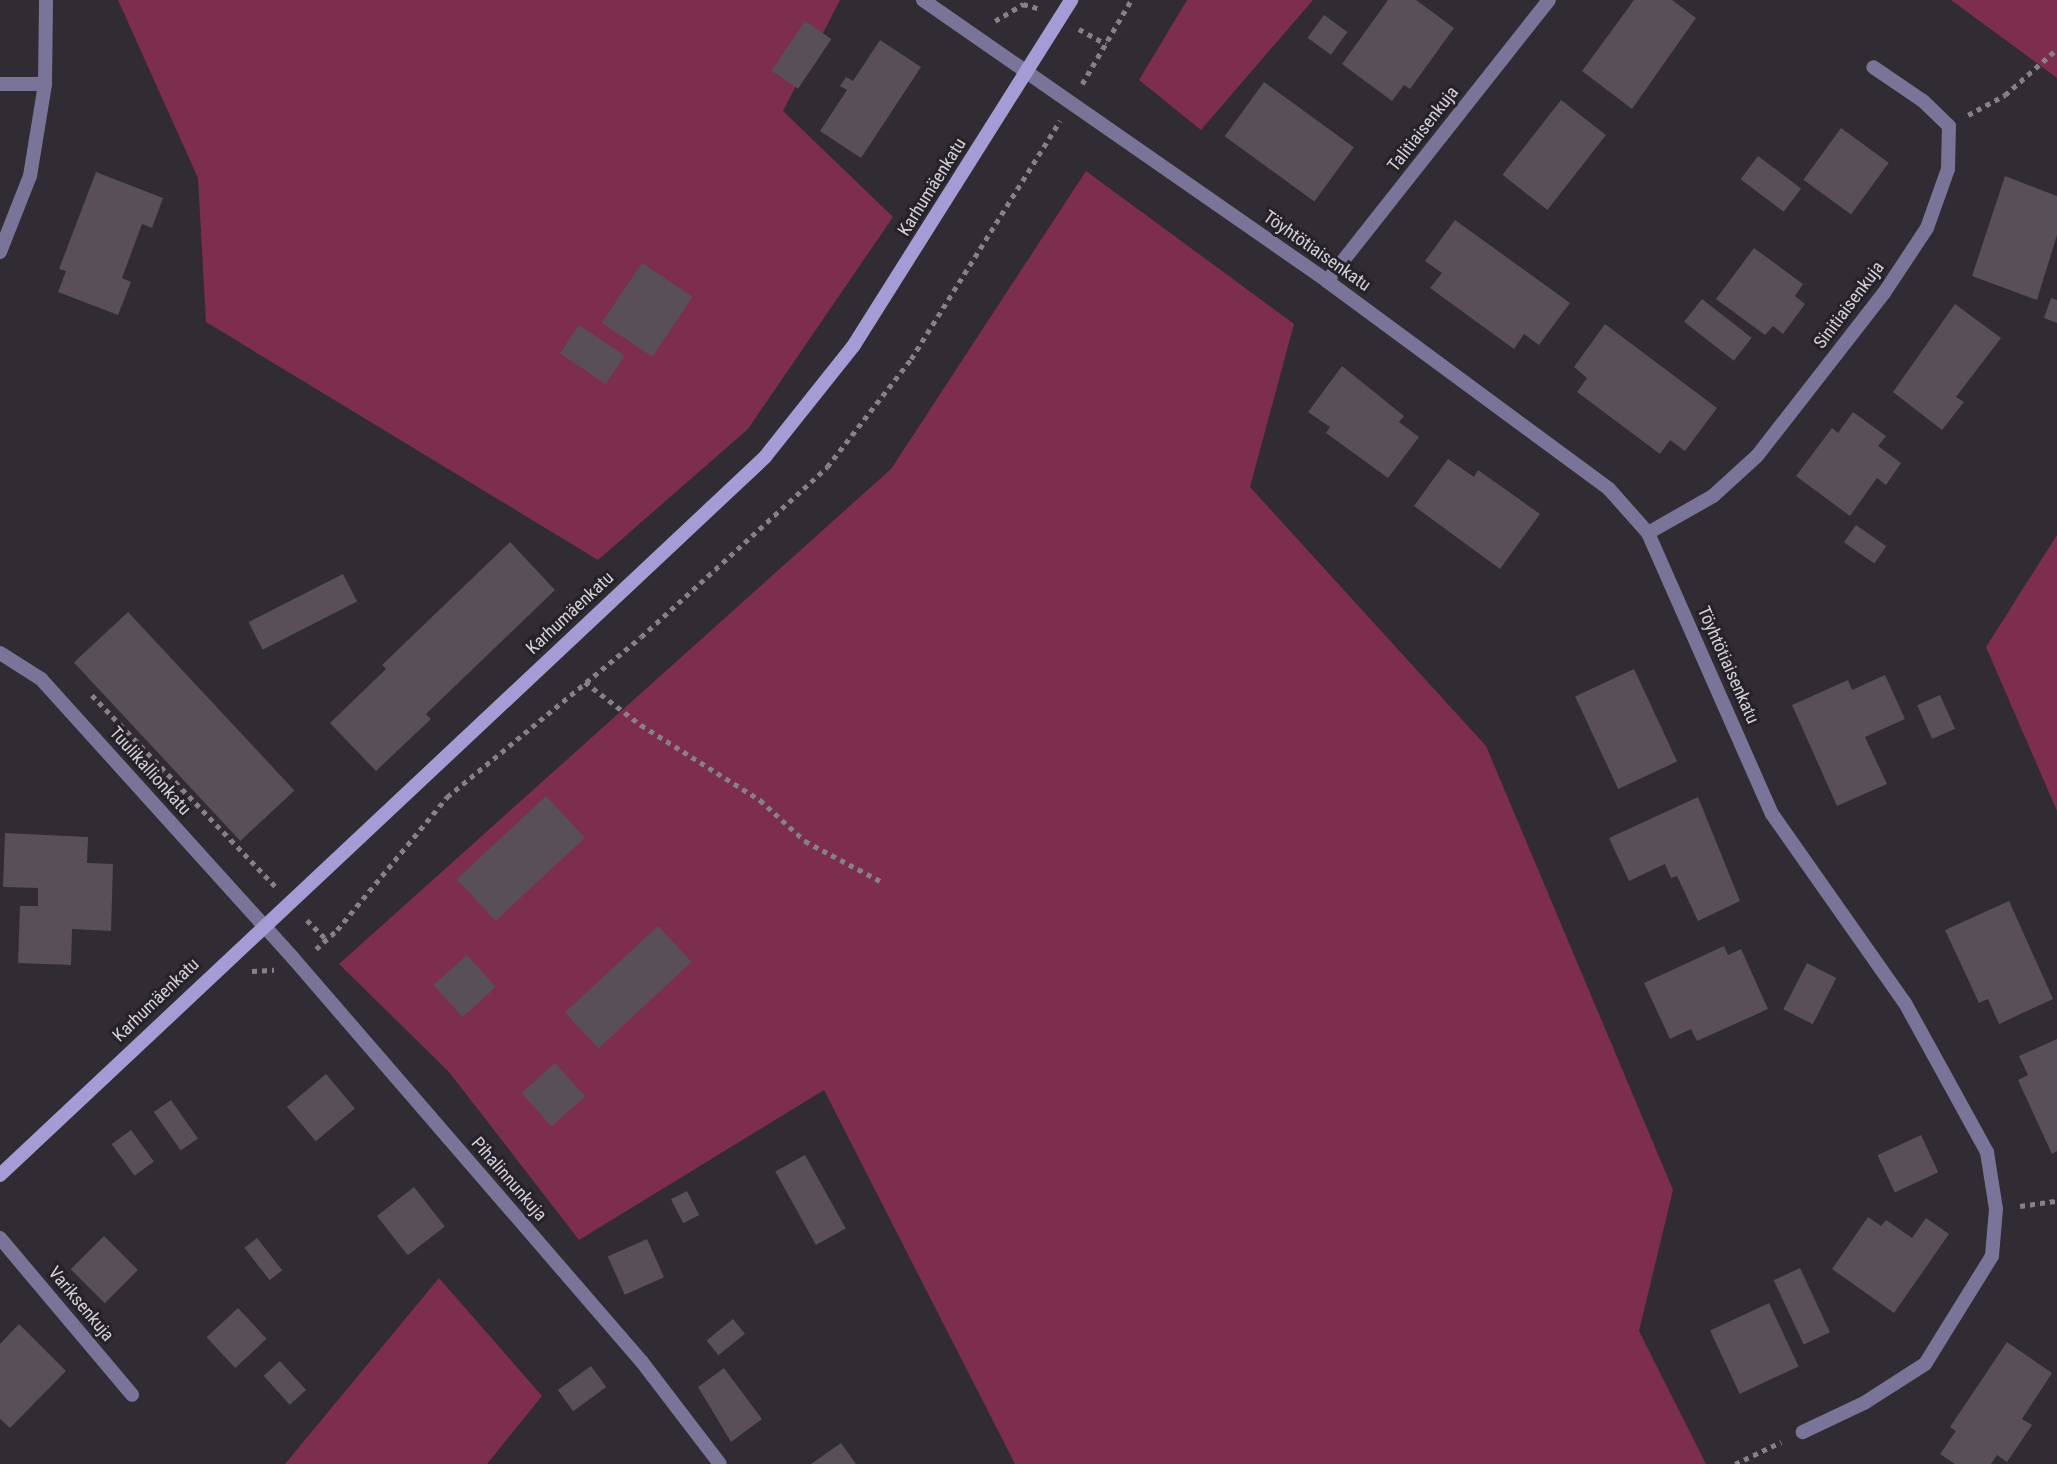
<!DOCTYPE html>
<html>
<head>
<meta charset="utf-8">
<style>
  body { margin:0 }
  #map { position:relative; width:2057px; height:1464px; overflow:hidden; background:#312b33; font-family:"Roboto Condensed",sans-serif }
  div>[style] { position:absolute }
  .green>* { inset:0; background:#7e2e4d }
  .building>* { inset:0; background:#594f56; transform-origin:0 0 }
  .path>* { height:4.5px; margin-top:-2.25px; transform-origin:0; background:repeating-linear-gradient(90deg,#868188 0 5px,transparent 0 10px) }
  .street>* { height:14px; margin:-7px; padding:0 7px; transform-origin:7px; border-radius:7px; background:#7a7498 }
  .secondary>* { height:14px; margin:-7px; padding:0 7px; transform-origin:7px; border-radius:7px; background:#a69cd5 }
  span { translate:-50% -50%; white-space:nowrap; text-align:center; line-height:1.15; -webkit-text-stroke:6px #272129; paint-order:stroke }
  .street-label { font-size:18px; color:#d4d1d6 }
</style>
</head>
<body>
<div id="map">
  <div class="green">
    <div style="clip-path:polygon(118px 0,840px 0,783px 111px,893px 217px,748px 429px,598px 560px,206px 322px,198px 178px)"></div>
    <div style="clip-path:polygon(1187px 0,1313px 0,1201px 130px,1139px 80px)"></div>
    <div style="clip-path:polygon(1951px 0,2057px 0,2057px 78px)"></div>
    <div style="clip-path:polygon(1086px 171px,1294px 324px,1250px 487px,1486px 746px,1673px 1190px,1639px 1331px,1706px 1464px,1015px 1464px,824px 1090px,579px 1240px,449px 1072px,339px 964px,891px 469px)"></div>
    <div style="clip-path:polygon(2057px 535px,2057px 811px,1986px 647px)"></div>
    <div style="clip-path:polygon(439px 1278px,542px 1396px,487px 1464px,285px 1464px)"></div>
  </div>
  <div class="building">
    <div style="clip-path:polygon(1388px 0,1416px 0,1454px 28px,1410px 89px,1404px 85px,1392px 101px,1342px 64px)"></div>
    <div style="clip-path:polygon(1634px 0,1672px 0,1696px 18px,1632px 109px,1582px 71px)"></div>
    <div style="left:1324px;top:15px;width:29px;height:28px;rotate:36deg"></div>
    <div style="left:805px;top:21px;width:32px;height:60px;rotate:34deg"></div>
    <div style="clip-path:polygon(880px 40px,921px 67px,861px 158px,820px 131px,847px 90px,840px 86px,846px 77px,853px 81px)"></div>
    <div style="left:1264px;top:82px;width:111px;height:67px;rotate:36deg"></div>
    <div style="left:1561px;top:100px;width:57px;height:95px;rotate:38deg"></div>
    <div style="left:1841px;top:128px;width:59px;height:64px;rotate:36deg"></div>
    <div style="left:1758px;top:156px;width:54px;height:29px;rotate:37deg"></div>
    <div style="clip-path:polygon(96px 172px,163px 198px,152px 228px,142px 224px,122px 278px,131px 282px,118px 315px,58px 292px,66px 271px,59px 269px)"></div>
    <div style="clip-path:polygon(2005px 176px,2057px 196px,2057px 235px,2037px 300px,1972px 276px)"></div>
    <div style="clip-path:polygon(1455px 220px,1570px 303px,1539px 345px,1524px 334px,1514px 349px,1430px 288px,1442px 273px,1425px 261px)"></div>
    <div style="clip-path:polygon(1754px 248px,1803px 284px,1795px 296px,1805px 304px,1783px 334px,1773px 326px,1765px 335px,1716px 299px)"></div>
    <div style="left:642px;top:263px;width:61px;height:72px;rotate:34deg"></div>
    <div style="clip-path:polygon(2051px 298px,2057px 300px,2057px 323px,2044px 318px)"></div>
    <div style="left:1702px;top:299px;width:63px;height:29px;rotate:38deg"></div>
    <div style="clip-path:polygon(1955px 304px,2001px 338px,1956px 397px,1964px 402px,1942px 430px,1893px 392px)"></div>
    <div style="clip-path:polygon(1605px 324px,1717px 408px,1685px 451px,1670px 440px,1660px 454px,1577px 392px,1587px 378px,1574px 367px)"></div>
    <div style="left:579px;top:325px;width:55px;height:34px;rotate:34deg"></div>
    <div style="clip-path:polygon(1342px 366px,1404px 416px,1399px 422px,1419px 437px,1388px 478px,1326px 433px,1330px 427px,1308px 412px)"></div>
    <div style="clip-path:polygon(1853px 412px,1886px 436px,1878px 446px,1901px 463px,1886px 485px,1877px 478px,1850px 516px,1796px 476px,1832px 428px,1838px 433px)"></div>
    <div style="clip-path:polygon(1448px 459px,1474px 477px,1478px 470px,1540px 514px,1500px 569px,1414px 506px)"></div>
    <div style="left:1856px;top:525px;width:37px;height:21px;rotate:35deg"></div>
    <div style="clip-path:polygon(510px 542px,555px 590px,426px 714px,431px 719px,376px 771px,330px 723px,386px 669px,382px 665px)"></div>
    <div style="left:343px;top:574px;width:31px;height:106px;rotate:63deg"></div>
    <div style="left:128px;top:612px;width:244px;height:74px;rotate:47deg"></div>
    <div style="left:1634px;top:669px;width:102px;height:65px;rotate:65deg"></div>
    <div style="clip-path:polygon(1885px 675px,1905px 719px,1865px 737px,1887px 784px,1837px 806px,1792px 705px,1848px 680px,1852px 690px)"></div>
    <div style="left:1940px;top:695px;width:37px;height:25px;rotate:66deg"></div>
    <div style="left:546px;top:796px;width:57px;height:122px;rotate:47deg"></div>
    <div style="clip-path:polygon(1698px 797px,1740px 901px,1698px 921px,1677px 876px,1671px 878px,1665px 864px,1629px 881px,1609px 838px)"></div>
    <div style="clip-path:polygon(5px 833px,88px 837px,87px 863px,113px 864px,111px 931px,72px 929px,71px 965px,18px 963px,20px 906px,38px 906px,38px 888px,3px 887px)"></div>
    <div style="clip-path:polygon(2009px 901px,2053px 999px,1999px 1024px,1988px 999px,1979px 1003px,1945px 930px)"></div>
    <div style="left:658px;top:926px;width:49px;height:127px;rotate:47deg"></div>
    <div style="clip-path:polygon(1724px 946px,1728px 955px,1741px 949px,1768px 1009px,1697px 1041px,1691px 1029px,1670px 1039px,1644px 983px)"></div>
    <div style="left:467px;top:955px;width:43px;height:45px;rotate:48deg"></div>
    <div style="left:1807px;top:963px;width:33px;height:52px;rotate:27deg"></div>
    <div style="clip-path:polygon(2057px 1039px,2057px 1151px,2052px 1154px,2018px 1080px,2028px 1075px,2019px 1056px)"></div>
    <div style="left:555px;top:1063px;width:45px;height:45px;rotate:48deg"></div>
    <div style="left:326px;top:1074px;width:45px;height:51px;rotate:50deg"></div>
    <div style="left:171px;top:1100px;width:47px;height:21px;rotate:55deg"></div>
    <div style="left:131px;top:1130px;width:39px;height:24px;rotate:54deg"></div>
    <div style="left:1921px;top:1135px;width:41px;height:48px;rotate:65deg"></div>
    <div style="left:805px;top:1155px;width:84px;height:34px;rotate:61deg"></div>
    <div style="left:414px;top:1187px;width:50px;height:47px;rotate:52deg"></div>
    <div style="left:687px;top:1191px;width:27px;height:18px;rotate:63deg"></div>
    <div style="clip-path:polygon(1868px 1217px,1881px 1226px,1886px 1220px,1912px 1238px,1926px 1218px,1949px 1234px,1894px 1313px,1832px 1269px)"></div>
    <div style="left:104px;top:1236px;width:48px;height:47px;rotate:45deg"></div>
    <div style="left:257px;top:1238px;width:41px;height:16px;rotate:52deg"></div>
    <div style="left:647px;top:1239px;width:42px;height:43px;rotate:66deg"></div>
    <div style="left:1800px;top:1268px;width:71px;height:29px;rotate:65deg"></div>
    <div style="left:1769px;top:1303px;width:70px;height:65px;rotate:65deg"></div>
    <div style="left:238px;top:1308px;width:42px;height:43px;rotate:47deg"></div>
    <div style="left:733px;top:1319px;width:19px;height:34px;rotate:51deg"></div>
    <div style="clip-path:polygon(19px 1324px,66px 1371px,10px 1428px,0 1419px,0 1344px)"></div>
    <div style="clip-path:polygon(2007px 1342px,2052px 1373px,2022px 1419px,2032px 1425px,2007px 1462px,1997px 1455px,1991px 1464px,1955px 1464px,1940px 1454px,1956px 1431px,1950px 1427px)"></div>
    <div style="left:280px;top:1361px;width:39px;height:22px;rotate:48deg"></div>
    <div style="left:591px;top:1366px;width:26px;height:41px;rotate:54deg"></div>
    <div style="clip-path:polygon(724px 1368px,762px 1419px,731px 1442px,698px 1387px)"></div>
    <div style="clip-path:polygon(841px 1443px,856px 1464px,811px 1464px)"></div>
  </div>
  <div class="path">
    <div style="left:995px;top:21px;width:33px;rotate:-31deg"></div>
    <div style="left:1023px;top:4px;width:15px;rotate:16deg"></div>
    <div style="left:1079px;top:29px;width:31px;rotate:29deg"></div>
    <div style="left:1082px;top:84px;width:97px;rotate:-59.7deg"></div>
    <div style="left:1968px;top:115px;width:42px;rotate:-28.4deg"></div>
    <div style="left:2005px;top:95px;width:69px;rotate:-41.5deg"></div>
    <div style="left:585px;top:682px;width:71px;rotate:37.5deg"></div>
    <div style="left:641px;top:725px;width:141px;rotate:32.2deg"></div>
    <div style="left:760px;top:800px;width:61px;rotate:42.3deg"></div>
    <div style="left:805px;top:841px;width:89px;rotate:28deg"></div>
    <div style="left:92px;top:695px;width:265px;rotate:46.2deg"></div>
    <div style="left:307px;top:920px;width:27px;rotate:45deg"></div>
    <div style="left:316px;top:949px;width:28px;rotate:-42deg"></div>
    <div style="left:337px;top:930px;width:173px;rotate:-50.4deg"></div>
    <div style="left:447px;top:797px;width:251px;rotate:-39.5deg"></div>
    <div style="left:641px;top:637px;width:252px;rotate:-42.4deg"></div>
    <div style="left:827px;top:467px;width:137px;rotate:-52.1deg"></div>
    <div style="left:911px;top:359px;width:281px;rotate:-58deg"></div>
    <div style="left:252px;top:971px;width:22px;rotate:-3deg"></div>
    <div style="left:2020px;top:1206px;width:37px;rotate:-8deg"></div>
    <div style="left:1735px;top:1464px;width:51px;rotate:-25.6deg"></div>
  </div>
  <div class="street">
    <div style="left:923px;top:0;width:492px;rotate:34.8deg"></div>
    <div style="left:1327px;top:281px;width:350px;rotate:36.4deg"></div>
    <div style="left:1609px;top:489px;width:59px;rotate:48.4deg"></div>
    <div style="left:1648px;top:533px;width:307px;rotate:66.2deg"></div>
    <div style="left:1772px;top:814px;width:231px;rotate:54.9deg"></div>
    <div style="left:1905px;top:1003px;width:170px;rotate:61.2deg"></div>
    <div style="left:1987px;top:1152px;width:58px;rotate:81deg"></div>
    <div style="left:1996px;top:1209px;width:47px;rotate:94.9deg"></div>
    <div style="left:1992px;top:1256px;width:127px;rotate:121.8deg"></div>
    <div style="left:1925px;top:1364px;width:72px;rotate:147.4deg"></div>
    <div style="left:1864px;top:1403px;width:68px;rotate:154.6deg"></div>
    <div style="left:0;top:84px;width:45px"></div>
    <div style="left:0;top:252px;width:82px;rotate:-68.5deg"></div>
    <div style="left:30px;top:176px;width:93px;rotate:-80.7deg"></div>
    <div style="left:45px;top:84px;width:84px;rotate:-89.3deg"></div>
    <div style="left:1327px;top:281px;width:358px;rotate:-51.7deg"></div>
    <div style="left:1648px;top:533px;width:75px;rotate:-29.6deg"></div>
    <div style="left:1713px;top:496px;width:59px;rotate:-42.3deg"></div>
    <div style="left:1757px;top:456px;width:207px;rotate:-52.1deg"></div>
    <div style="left:1884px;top:293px;width:78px;rotate:-56.5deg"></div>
    <div style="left:1927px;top:228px;width:63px;rotate:-70.4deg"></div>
    <div style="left:1948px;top:169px;width:43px;rotate:-88.7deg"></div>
    <div style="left:1949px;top:126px;width:36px;rotate:-136deg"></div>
    <div style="left:1923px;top:101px;width:60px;rotate:-145.8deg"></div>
    <div style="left:0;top:653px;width:49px;rotate:32.4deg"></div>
    <div style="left:41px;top:679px;width:376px;rotate:47.9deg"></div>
    <div style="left:293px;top:958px;width:534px;rotate:49.18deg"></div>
    <div style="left:642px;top:1362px;width:128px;rotate:52.6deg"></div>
    <div style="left:0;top:1238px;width:205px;rotate:49.9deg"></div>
  </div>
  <div class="secondary">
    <div style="left:0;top:1175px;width:1049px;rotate:-43.18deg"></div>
    <div style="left:765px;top:457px;width:143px;rotate:-51.5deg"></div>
    <div style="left:854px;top:345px;width:408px;rotate:-57.8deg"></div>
  </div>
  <div class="street-label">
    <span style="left:1423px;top:129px;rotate:-52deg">Talitiaisenkuja</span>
    <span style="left:932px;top:187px;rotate:-58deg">Karhumäenkatu</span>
    <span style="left:1317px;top:251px;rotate:35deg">Töyhtötiaisenkatu</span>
    <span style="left:1849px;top:305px;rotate:-53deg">Sinitiaisenkuja</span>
    <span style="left:570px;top:613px;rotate:-43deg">Karhumäenkatu</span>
    <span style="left:1728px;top:665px;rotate:66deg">Töyhtötiaisenkatu</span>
    <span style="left:150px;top:771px;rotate:48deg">Tuulikallionkatu</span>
    <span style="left:156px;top:1000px;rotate:-44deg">Karhumäenkatu</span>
    <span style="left:509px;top:1179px;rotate:49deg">Pihalinnunkuja</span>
    <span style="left:81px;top:1304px;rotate:50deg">Variksenkuja</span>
  </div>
</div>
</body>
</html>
